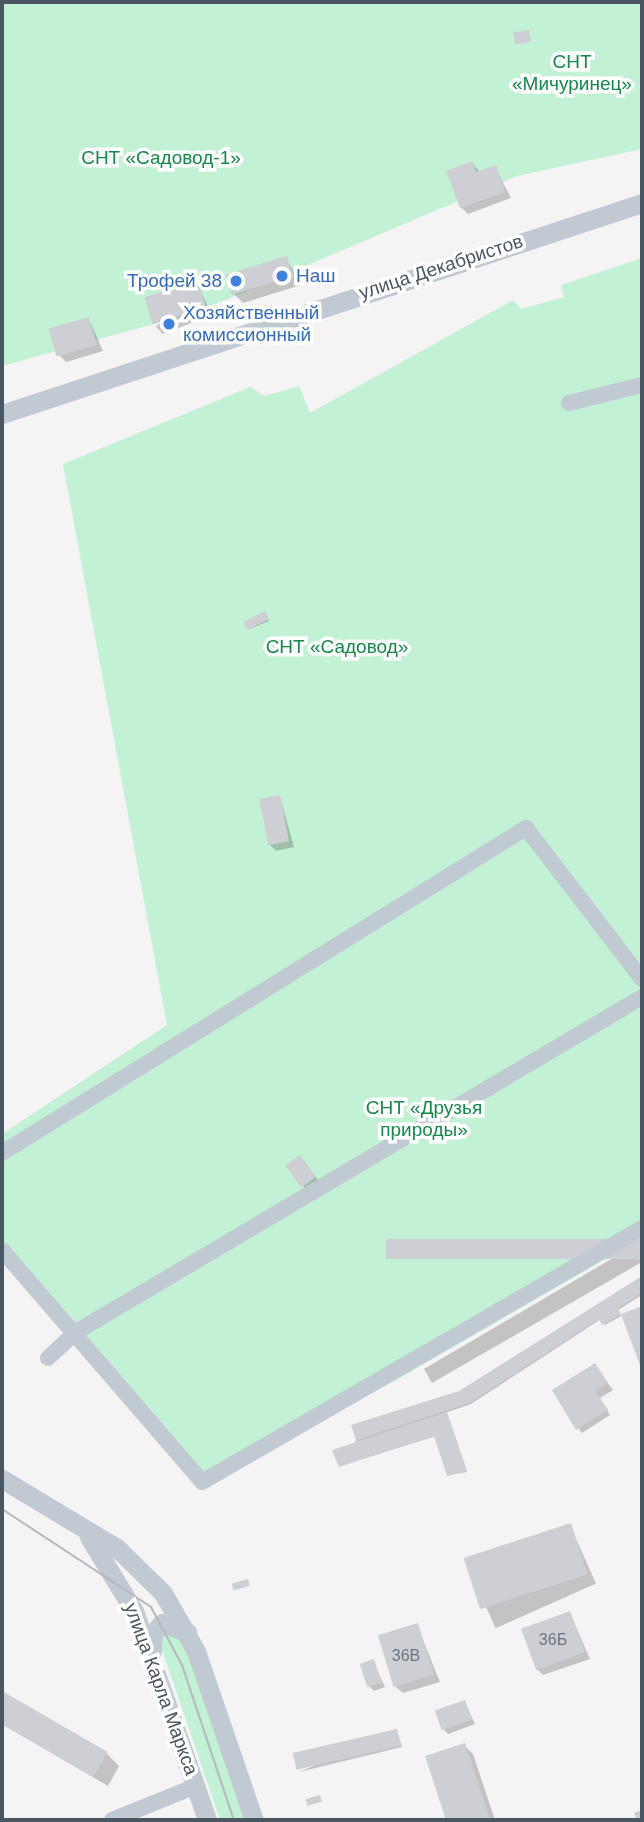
<!DOCTYPE html>
<html>
<head>
<meta charset="utf-8">
<style>
  body { margin:0 }
  #map { position:relative; width:644px; height:1822px; overflow:hidden; background:#f5f3f3; font-family:Helvetica,sans-serif }
  div>[style] { position:absolute }
  .green>* { inset:0; background:#c3f1d5 }
  .shadow>* { inset:0; background:#0003; transform-origin:0 0 }
  .building>* { inset:0; background:#cdcfd5; transform-origin:0 0 }
  .minor>* { height:16px; margin:-8px; padding:0 8px; transform-origin:8px; border-radius:8px; background:#c1cad2 }
  .tertiary>* { height:19px; margin:-9.5px; padding:0 9.5px; transform-origin:9.5px; border-radius:9.5px; background:#c1cad2 }
  .tram>* { height:2px; margin:-1px; padding:0 1px; transform-origin:1px; border-radius:1px; background:#b5b8bd }
  .dots>* { width:19px; height:19px; translate:-50% -50%; box-sizing:border-box; border:4px solid #fff; border-radius:50% }
  span { translate:-50% -50%; white-space:nowrap; text-align:center; line-height:1.15; -webkit-text-stroke:7px #fff; paint-order:stroke }
  .number-label { font-size:16px; color:#6b747e }
  .number-label span { -webkit-text-stroke-width:0 }
  .park-label { font-size:19px; color:#17864f }
  .street-label { font-size:19px; color:#4a5661 }
  .shop-label { font-size:19px; color:#366cbe }
  .left { translate:0 -50%; text-align:left }
  .right { translate:-100% -50%; text-align:right }
  .frame { position:absolute; inset:0; border:4px solid #4a5661; pointer-events:none }
</style>
</head>
<body>
<div id="map">
  <div class="green">
    <div style="clip-path:polygon(3px 2px,642px 2px,642px 149px,517px 176px,197px 312px,2px 366px)"></div>
    <div style="clip-path:polygon(642px 258px,642px 1238px,400px 1378px,202px 1482px,2px 1259px,2px 1134px,167px 1025px,63px 464px,250px 387px,264px 396px,299px 386px,310px 413px,513px 300px,521px 309px,564px 297px,561px 285px)"></div>
    <div style="clip-path:polygon(168px 1627px,184px 1637px,246px 1820px,220px 1820px,157px 1635px)"></div>
  </div>
  <div class="shadow">
    <div style="clip-path:polygon(472px 163px,480px 172px,495px 167px,511px 198px,468px 214px,461px 207px)"></div>
    <div style="clip-path:polygon(286px 258px,301px 285px,243px 303px,234px 294px)"></div>
    <div style="clip-path:polygon(197px 283px,212px 315px,163px 334px,156px 327px)"></div>
    <div style="clip-path:polygon(89px 319px,103px 351px,66px 362px,59px 355px)"></div>
    <div style="clip-path:polygon(266px 615px,269px 621px,250px 629px,246px 624px)"></div>
    <div style="clip-path:polygon(280px 797px,294px 847px,276px 851px,269px 844px)"></div>
    <div style="clip-path:polygon(304px 1162px,319px 1181px,307px 1190px,303px 1186px)"></div>
    <div style="clip-path:polygon(642px 1241px,642px 1262px,432px 1383px,424px 1369px)"></div>
    <div style="clip-path:polygon(642px 1278px,642px 1295px,618px 1310px,621px 1316px,605px 1325px,601px 1319px,471px 1404px,445px 1413px,467px 1472px,449px 1475px,436px 1436px,340px 1466px,357px 1439px,459px 1392px)"></div>
    <div style="clip-path:polygon(595px 1366px,613px 1390px,600px 1398px,610px 1415px,582px 1433px,566px 1412px)"></div>
    <div style="left:570px;top:1525px;width:64px;height:110px;rotate:66deg"></div>
    <div style="clip-path:polygon(570px 1613px,590px 1659px,543px 1675px,536px 1668px)"></div>
    <div style="clip-path:polygon(417px 1625px,440px 1682px,403px 1693px,396px 1687px)"></div>
    <div style="clip-path:polygon(373px 1661px,385px 1687px,374px 1691px,370px 1687px)"></div>
    <div style="clip-path:polygon(2px 1693px,107px 1754px,119px 1766px,108px 1786px,2px 1724px)"></div>
    <div style="clip-path:polygon(465px 1702px,475px 1724px,448px 1734px,444px 1730px)"></div>
    <div style="clip-path:polygon(397px 1731px,402px 1747px,299px 1772px)"></div>
    <div style="clip-path:polygon(464px 1745px,473px 1754px,495px 1820px,448px 1820px,427px 1757px)"></div>
  </div>
  <div class="building">
    <div style="left:529px;top:30px;width:12px;height:16px;rotate:81deg"></div>
    <div style="clip-path:polygon(473px 161px,476px 172px,496px 165px,505px 192px,460px 208px,446px 171px)"></div>
    <div style="left:287px;top:256px;width:21px;height:64px;rotate:73deg"></div>
    <div style="left:198px;top:281px;width:28px;height:56px;rotate:73deg"></div>
    <div style="left:89px;top:317px;width:29px;height:42px;rotate:74deg"></div>
    <div style="left:265px;top:611px;width:9px;height:24px;rotate:63deg"></div>
    <div style="left:280px;top:795px;width:47px;height:21px;rotate:79deg"></div>
    <div style="left:300px;top:1155px;width:27px;height:18px;rotate:54deg"></div>
    <div style="left:642px;top:1239px;width:20px;height:256px;rotate:90deg"></div>
    <div style="clip-path:polygon(642px 1276px,642px 1293px,618px 1308px,621px 1314px,602px 1325px,599px 1319px,469px 1403px,356px 1440px,351px 1425px,459px 1391px)"></div>
    <div style="clip-path:polygon(642px 1306px,642px 1371px,621px 1314px)"></div>
    <div style="clip-path:polygon(595px 1363px,608px 1383px,595px 1391px,608px 1410px,576px 1430px,552px 1390px)"></div>
    <div style="clip-path:polygon(447px 1412px,467px 1471px,447px 1476px,434px 1436px,339px 1467px,332px 1450px)"></div>
    <div style="left:571px;top:1523px;width:54px;height:113px;rotate:72deg"></div>
    <div style="left:248px;top:1579px;width:7px;height:17px;rotate:74deg"></div>
    <div style="left:570px;top:1611px;width:44px;height:52px;rotate:70deg"></div>
    <div style="left:418px;top:1623px;width:54px;height:42px;rotate:73deg"></div>
    <div style="left:374px;top:1659px;width:25px;height:15px;rotate:72deg"></div>
    <div style="left:2px;top:1691px;width:122px;height:29px;rotate:30deg"></div>
    <div style="left:465px;top:1700px;width:21px;height:32px;rotate:71deg"></div>
    <div style="left:397px;top:1729px;width:17px;height:107px;rotate:77deg"></div>
    <div style="clip-path:polygon(465px 1743px,490px 1820px,446px 1820px,425px 1756px)"></div>
    <div style="left:320px;top:1795px;width:7px;height:15px;rotate:74deg"></div>
    <div style="clip-path:polygon(642px 1810px,642px 1820px,637px 1820px,634px 1813px)"></div>
  </div>
  <div class="minor">
    <div style="left:569px;top:403px;width:75px;rotate:-13.9deg"></div>
    <div style="left:2px;top:1153px;width:617px;rotate:-31.81deg"></div>
    <div style="left:526px;top:828px;width:190px;rotate:52.5deg"></div>
    <div style="left:2px;top:1250px;width:306px;rotate:49.2deg"></div>
    <div style="left:202px;top:1482px;width:508px;rotate:-30deg"></div>
    <div style="left:48px;top:1358px;width:38px;rotate:-43deg"></div>
    <div style="left:76px;top:1332px;width:658px;rotate:-30.62deg"></div>
    <div style="left:112px;top:1820px;width:91px;rotate:-22deg"></div>
  </div>
  <div class="tertiary">
    <div style="left:2px;top:414px;width:674px;rotate:-18.25deg"></div>
    <div style="left:2px;top:1479px;width:134px;rotate:31deg"></div>
    <div style="left:117px;top:1548px;width:64px;rotate:44.4deg"></div>
    <div style="left:163px;top:1593px;width:67px;rotate:60.4deg"></div>
    <div style="left:196px;top:1651px;width:179px;rotate:71.1deg"></div>
    <div style="left:89px;top:1537px;width:87px;rotate:58.7deg"></div>
    <div style="left:134px;top:1611px;width:221px;rotate:70.7deg"></div>
    <div style="left:152px;top:1651px;width:18px;rotate:-87deg"></div>
    <div style="left:153px;top:1633px;width:13px;rotate:-48deg"></div>
    <div style="left:162px;top:1623px;width:27px;rotate:20deg"></div>
  </div>
  <div class="tram">
    <div style="left:2px;top:1509px;width:178px;rotate:33.3deg"></div>
    <div style="left:151px;top:1607px;width:66px;rotate:61.9deg"></div>
    <div style="left:182px;top:1665px;width:163px;rotate:71.5deg"></div>
  </div>
  <div class="dots">
    <div style="left:282px;top:276px;background:#3f7fe0"></div>
    <div style="left:236px;top:281px;background:#3f7fe0"></div>
    <div style="left:169px;top:324px;background:#3f7fe0"></div>
  </div>
  <div class="number-label">
    <span style="left:553px;top:1640px">36Б</span>
    <span style="left:406px;top:1656px">36В</span>
  </div>
  <div class="park-label">
    <span style="left:572px;top:73px">СНТ<br>«Мичуринец»</span>
    <span style="left:161px;top:158px">СНТ «Садовод-1»</span>
    <span style="left:337px;top:647px">СНТ «Садовод»</span>
    <span style="left:424px;top:1119px">СНТ «Друзья<br>природы»</span>
  </div>
  <div class="street-label">
    <span style="left:441px;top:267px;rotate:-18deg">улица Декабристов</span>
    <span style="left:161px;top:1689px;rotate:70deg">улица Карла Маркса</span>
  </div>
  <div class="shop-label">
    <span class="left" style="left:296px;top:276px">Наш</span>
    <span class="right" style="left:222px;top:281px">Трофей 38</span>
    <span class="left" style="left:183px;top:324px">Хозяйственный<br>комиссионный</span>
  </div>
  <div class="frame"></div>
</div>
</body>
</html>
